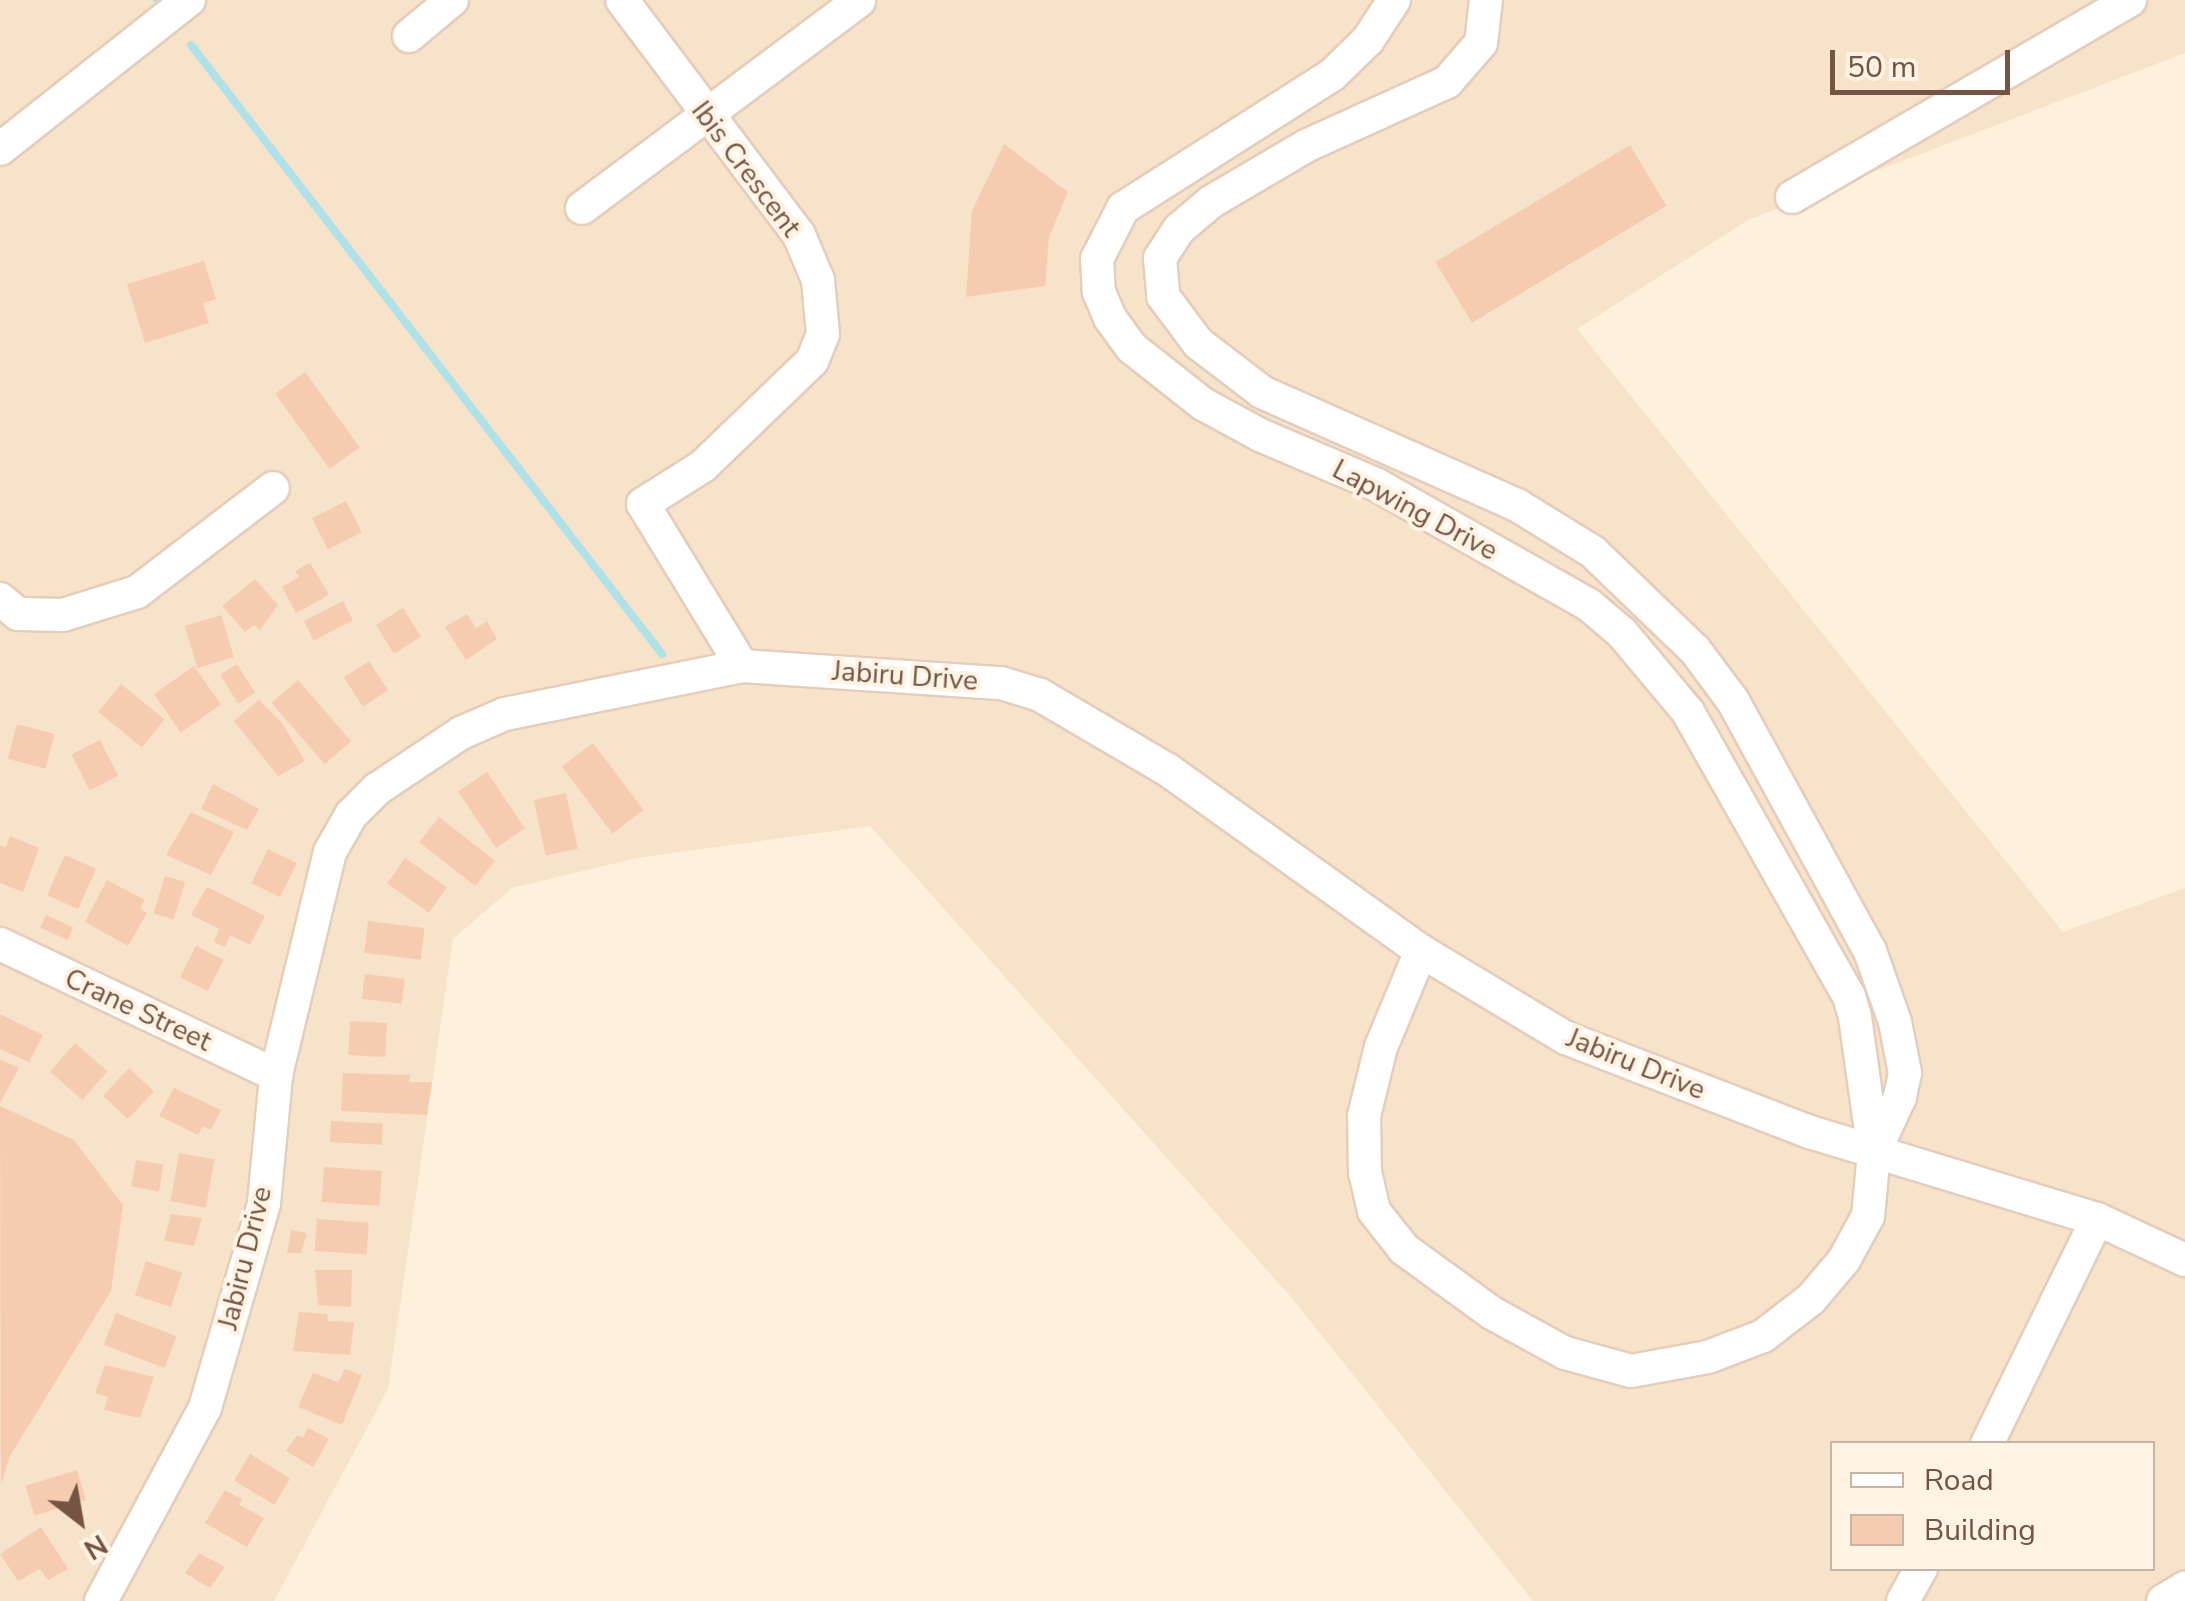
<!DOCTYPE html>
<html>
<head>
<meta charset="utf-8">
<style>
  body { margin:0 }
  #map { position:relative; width:2185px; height:1601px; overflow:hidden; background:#fef1dc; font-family:"Nunito Sans",sans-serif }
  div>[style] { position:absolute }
  .residential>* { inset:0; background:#f7e2ca }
  .stream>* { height:8px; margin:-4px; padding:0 4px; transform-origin:4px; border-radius:4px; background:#afe1e9 }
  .building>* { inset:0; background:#f6ccb1; transform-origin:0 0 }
  .roads { filter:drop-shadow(2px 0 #e4cebb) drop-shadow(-2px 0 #e4cebb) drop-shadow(0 2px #e4cebb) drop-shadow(0 -2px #e4cebb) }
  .minor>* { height:32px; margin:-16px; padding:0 16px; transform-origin:16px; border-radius:16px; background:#fff }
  span { translate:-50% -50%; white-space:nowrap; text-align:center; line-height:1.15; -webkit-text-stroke:8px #fff4e4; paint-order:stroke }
  .street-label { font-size:28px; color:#755443 }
  .legend { position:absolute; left:1830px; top:1441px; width:325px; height:130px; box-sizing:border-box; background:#fff4e4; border:2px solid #c8b4a4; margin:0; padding:12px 18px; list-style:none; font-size:30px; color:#755443 }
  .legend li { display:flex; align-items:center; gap:20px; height:50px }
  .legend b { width:50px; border:2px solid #c8b4a4 }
  .north { position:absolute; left:30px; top:1471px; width:100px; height:100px; -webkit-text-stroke:8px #fff4e4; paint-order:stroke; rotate:149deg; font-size:28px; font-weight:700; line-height:40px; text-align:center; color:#755443 }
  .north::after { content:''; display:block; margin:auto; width:35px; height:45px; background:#755443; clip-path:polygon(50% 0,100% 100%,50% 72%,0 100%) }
  .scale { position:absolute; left:1830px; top:50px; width:180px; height:45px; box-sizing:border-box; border:5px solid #755443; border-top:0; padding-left:12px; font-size:30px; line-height:35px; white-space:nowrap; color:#755443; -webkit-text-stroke:8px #fff4e4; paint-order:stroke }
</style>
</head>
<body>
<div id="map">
  <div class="residential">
    <div style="clip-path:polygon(evenodd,0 0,2185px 0,2185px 53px,1748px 220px,1577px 329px,2063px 932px,2185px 888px,2185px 1601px,1533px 1601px,1292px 1298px,870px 826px,637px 858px,512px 888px,453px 939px,388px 1389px,274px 1601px,0 1601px,0 0,1832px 1444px,2152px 1444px,2152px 1568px,1832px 1568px,1832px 1444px)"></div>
  </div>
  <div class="stream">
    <div style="left:157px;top:0;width:1px;rotate:45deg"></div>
    <div style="left:191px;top:45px;width:770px;rotate:52.28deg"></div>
  </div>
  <div class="building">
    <div style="clip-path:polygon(1004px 144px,1068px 192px,1049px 237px,1045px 286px,966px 297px,972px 211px)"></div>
    <div style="left:1630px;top:145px;width:71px;height:227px;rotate:59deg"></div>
    <div style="clip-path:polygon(204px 261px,216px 299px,203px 303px,209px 323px,145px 343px,127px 284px)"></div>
    <div style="left:305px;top:372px;width:93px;height:37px;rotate:54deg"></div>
    <div style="left:346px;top:501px;width:35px;height:38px;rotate:63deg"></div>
    <div style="clip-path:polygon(310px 563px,329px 595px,296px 613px,282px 587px,299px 577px,295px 571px)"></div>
    <div style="clip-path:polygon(255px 579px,278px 605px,260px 630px,254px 625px,245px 632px,222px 606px)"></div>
    <div style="left:343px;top:601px;width:22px;height:44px;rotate:63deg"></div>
    <div style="left:403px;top:608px;width:34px;height:32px;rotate:58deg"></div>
    <div style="clip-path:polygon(467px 614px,476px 628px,487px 621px,497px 639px,466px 660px,445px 627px)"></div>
    <div style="left:221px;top:615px;width:44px;height:38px;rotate:73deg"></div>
    <div style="left:369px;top:661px;width:35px;height:30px;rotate:57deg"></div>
    <div style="left:237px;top:664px;width:34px;height:20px;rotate:58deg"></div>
    <div style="left:194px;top:666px;width:47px;height:49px;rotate:55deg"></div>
    <div style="left:298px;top:680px;width:81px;height:35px;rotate:49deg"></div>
    <div style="left:121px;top:684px;width:56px;height:36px;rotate:39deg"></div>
    <div style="clip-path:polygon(259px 700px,282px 723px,305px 761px,278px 776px,234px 721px)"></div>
    <div style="left:17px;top:724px;width:39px;height:36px;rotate:15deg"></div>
    <div style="left:100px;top:740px;width:40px;height:32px;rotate:63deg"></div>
    <div style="left:593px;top:743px;width:84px;height:39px;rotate:53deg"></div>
    <div style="left:487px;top:772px;width:68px;height:35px;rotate:56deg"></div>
    <div style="clip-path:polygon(213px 784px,259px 809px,247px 830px,201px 809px)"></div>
    <div style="left:566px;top:793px;width:57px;height:33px;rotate:78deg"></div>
    <div style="clip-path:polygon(191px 812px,234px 832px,211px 875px,166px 855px)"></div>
    <div style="left:439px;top:817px;width:71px;height:32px;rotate:38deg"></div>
    <div style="clip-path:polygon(10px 836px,39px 848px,23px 892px,0 883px,0 846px,6px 847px)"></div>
    <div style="left:268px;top:849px;width:32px;height:38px;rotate:26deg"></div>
    <div style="left:65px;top:855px;width:34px;height:44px;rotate:24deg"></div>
    <div style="left:405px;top:858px;width:51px;height:31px;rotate:35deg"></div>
    <div style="left:165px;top:876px;width:21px;height:39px;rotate:17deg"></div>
    <div style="clip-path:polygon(107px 880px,145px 900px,140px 908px,147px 913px,128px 946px,85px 922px)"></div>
    <div style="clip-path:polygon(207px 887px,265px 916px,250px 945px,230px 935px,225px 947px,214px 942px,219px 929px,191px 915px)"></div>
    <div style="left:46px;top:915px;width:30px;height:14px;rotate:24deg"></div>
    <div style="left:368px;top:921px;width:57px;height:32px;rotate:7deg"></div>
    <div style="left:196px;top:946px;width:31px;height:35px;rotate:27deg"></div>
    <div style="left:365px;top:974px;width:40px;height:25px;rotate:7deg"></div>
    <div style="clip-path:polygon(0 1014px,43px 1035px,29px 1062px,0 1049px)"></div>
    <div style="left:387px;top:1023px;width:34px;height:37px;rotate:93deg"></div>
    <div style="left:75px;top:1043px;width:43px;height:38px;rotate:41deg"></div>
    <div style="clip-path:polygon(0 1059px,19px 1068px,0 1103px)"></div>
    <div style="left:129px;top:1068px;width:34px;height:38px;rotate:43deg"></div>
    <div style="clip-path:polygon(343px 1073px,410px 1075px,409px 1082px,432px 1082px,427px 1115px,341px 1111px)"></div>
    <div style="clip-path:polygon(174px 1088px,221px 1110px,211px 1130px,203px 1126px,198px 1135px,159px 1116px)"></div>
    <div style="clip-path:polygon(0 1106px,74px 1140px,123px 1205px,111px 1291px,10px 1456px,1px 1484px)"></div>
    <div style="left:331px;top:1121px;width:52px;height:21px;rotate:3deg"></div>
    <div style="left:179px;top:1153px;width:36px;height:49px;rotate:10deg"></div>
    <div style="left:136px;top:1160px;width:28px;height:27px;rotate:10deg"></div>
    <div style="left:324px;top:1167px;width:58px;height:35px;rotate:4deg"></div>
    <div style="clip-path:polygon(171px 1214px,202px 1218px,194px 1246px,164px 1241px)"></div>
    <div style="left:317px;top:1219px;width:52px;height:32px;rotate:4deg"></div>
    <div style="clip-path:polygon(291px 1230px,307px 1233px,301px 1253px,287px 1253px)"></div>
    <div style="left:146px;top:1261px;width:38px;height:36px;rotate:18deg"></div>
    <div style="clip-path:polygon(315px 1270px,352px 1270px,351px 1307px,318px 1305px)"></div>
    <div style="clip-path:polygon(299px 1312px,327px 1314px,328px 1321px,354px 1322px,350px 1355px,293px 1351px)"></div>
    <div style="left:116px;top:1313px;width:65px;height:34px;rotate:21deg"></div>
    <div style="clip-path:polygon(105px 1365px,154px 1377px,140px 1418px,104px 1410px,108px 1397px,95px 1393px)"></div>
    <div style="clip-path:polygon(345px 1369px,362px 1375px,342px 1425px,298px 1407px,313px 1373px,338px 1382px)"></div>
    <div style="clip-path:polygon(308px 1428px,329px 1439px,313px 1467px,286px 1451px,297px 1435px,303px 1438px)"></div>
    <div style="left:250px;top:1454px;width:47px;height:31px;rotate:31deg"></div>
    <div style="left:77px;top:1470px;width:31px;height:54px;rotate:73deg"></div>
    <div style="clip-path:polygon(225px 1490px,242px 1499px,239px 1505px,264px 1518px,247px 1547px,205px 1523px)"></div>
    <div style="clip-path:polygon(41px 1527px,68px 1569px,48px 1580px,40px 1569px,18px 1581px,0 1554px)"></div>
    <div style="clip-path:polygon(199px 1553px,225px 1567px,210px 1588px,185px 1573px)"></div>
  </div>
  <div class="roads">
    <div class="minor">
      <div style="left:622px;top:0;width:294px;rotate:53deg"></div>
      <div style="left:799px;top:235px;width:49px;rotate:67.1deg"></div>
      <div style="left:818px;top:280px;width:54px;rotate:84.7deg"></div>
      <div style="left:823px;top:334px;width:29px;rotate:112deg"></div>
      <div style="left:812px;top:361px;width:151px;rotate:136.1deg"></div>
      <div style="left:703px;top:466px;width:71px;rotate:147.7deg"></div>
      <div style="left:643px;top:504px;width:190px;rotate:58.6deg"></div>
      <div style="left:1394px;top:0;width:48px;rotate:123deg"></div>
      <div style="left:1368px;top:40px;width:50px;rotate:135.8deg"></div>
      <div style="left:1332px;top:75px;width:248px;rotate:147.5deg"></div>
      <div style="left:1123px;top:208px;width:57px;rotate:117deg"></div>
      <div style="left:1097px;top:259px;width:33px;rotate:87deg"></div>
      <div style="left:1099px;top:292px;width:28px;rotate:67deg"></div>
      <div style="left:1110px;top:318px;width:37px;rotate:54deg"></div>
      <div style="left:1132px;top:348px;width:90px;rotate:38.3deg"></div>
      <div style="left:1203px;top:404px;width:65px;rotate:28.5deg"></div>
      <div style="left:1260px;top:435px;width:127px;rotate:23.1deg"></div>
      <div style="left:1377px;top:485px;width:244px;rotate:29.5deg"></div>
      <div style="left:1589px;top:605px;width:43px;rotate:40.3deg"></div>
      <div style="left:1622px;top:633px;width:103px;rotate:50.1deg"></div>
      <div style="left:1688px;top:712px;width:326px;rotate:60.5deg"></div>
      <div style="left:1849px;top:996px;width:22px;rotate:74deg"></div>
      <div style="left:1855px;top:1017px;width:137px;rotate:82deg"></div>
      <div style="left:1874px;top:1153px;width:63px;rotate:95.4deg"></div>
      <div style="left:1868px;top:1216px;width:50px;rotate:118.6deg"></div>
      <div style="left:1844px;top:1260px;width:51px;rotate:130.2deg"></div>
      <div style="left:1811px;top:1299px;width:61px;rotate:142.4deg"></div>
      <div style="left:1763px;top:1336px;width:59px;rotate:159.1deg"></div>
      <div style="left:1708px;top:1357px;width:78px;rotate:169.7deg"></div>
      <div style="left:1631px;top:1371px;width:68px;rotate:-164.7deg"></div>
      <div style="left:1565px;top:1353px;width:83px;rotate:-151.3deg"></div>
      <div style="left:1492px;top:1313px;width:109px;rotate:-144deg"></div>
      <div style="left:1404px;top:1249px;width:48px;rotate:-128.3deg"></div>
      <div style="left:1374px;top:1211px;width:39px;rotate:-103deg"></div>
      <div style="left:1365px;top:1173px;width:57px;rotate:-91deg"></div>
      <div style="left:1364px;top:1116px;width:71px;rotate:-76.2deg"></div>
      <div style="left:1381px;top:1047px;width:104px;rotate:-67.4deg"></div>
      <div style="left:1486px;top:0;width:43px;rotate:96.6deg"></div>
      <div style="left:1481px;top:43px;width:52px;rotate:131.1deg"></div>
      <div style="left:1447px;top:82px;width:155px;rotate:155.6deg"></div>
      <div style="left:1306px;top:146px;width:110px;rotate:149.5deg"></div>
      <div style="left:1211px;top:202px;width:42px;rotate:139.8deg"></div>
      <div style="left:1179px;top:229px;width:35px;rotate:123deg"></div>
      <div style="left:1160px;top:258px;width:38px;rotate:85deg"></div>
      <div style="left:1163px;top:296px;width:59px;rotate:53.3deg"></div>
      <div style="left:1198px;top:343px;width:81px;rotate:37.4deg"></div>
      <div style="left:1262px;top:392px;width:279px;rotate:23.9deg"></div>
      <div style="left:1517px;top:505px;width:89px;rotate:31.7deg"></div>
      <div style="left:1593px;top:552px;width:141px;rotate:43.9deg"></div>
      <div style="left:1695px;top:650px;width:64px;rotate:53.3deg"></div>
      <div style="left:1733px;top:701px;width:285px;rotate:61.3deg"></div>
      <div style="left:1870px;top:951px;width:75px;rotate:70.6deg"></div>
      <div style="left:1895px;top:1022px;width:52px;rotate:78.9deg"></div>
      <div style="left:1905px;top:1073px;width:25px;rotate:102deg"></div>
      <div style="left:1900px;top:1097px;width:62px;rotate:114.9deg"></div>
      <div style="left:409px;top:36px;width:56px;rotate:-39.9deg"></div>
      <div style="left:0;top:149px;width:241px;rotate:-38.3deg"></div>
      <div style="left:1792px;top:197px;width:391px;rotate:-30.2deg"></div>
      <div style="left:582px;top:208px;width:346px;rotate:-36.8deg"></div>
      <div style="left:0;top:599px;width:23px;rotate:40deg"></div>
      <div style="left:18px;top:614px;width:45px;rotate:1.3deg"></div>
      <div style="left:63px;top:615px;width:77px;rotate:-17.3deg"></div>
      <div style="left:137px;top:592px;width:171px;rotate:-37.4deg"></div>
      <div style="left:0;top:944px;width:306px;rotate:25.4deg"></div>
      <div style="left:1987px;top:1444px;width:250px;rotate:-63.9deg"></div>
      <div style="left:101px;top:1601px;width:219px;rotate:-61.7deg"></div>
      <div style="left:205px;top:1408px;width:213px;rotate:-73.9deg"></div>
      <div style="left:264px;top:1203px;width:129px;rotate:-84.6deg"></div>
      <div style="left:276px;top:1075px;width:229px;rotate:-76.4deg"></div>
      <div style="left:330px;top:852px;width:43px;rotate:-60.4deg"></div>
      <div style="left:351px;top:815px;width:37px;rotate:-45deg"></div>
      <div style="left:377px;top:789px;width:101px;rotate:-33.7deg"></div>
      <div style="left:461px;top:733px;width:48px;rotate:-23.4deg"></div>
      <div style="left:505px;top:714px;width:242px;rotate:-11.4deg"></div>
      <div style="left:742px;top:666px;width:260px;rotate:3.8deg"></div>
      <div style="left:1001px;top:683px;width:41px;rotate:17.1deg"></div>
      <div style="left:1040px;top:695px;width:148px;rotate:30.4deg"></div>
      <div style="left:1168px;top:770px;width:311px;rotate:35.6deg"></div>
      <div style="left:1421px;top:951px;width:169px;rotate:31deg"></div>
      <div style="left:1566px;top:1038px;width:261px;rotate:21.1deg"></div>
      <div style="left:1810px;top:1132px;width:300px;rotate:16.9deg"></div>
      <div style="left:2097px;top:1219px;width:97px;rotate:25deg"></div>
      <div style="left:1903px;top:1601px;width:38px;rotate:-61deg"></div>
      <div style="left:2163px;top:1601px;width:26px;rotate:-31deg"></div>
    </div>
  </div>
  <div class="street-label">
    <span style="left:746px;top:169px;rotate:53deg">Ibis Crescent</span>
    <span style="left:1415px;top:510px;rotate:28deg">Lapwing Drive</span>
    <span style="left:905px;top:676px;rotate:4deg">Jabiru Drive</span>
    <span style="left:138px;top:1010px;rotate:25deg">Crane Street</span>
    <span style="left:1636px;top:1064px;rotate:22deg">Jabiru Drive</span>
    <span style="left:245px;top:1258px;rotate:-76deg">Jabiru Drive</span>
  </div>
  <ul class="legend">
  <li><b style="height:12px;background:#fff"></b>Road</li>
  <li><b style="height:28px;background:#f6ccb1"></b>Building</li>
  </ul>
  <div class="north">N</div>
  <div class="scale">50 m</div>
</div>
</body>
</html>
